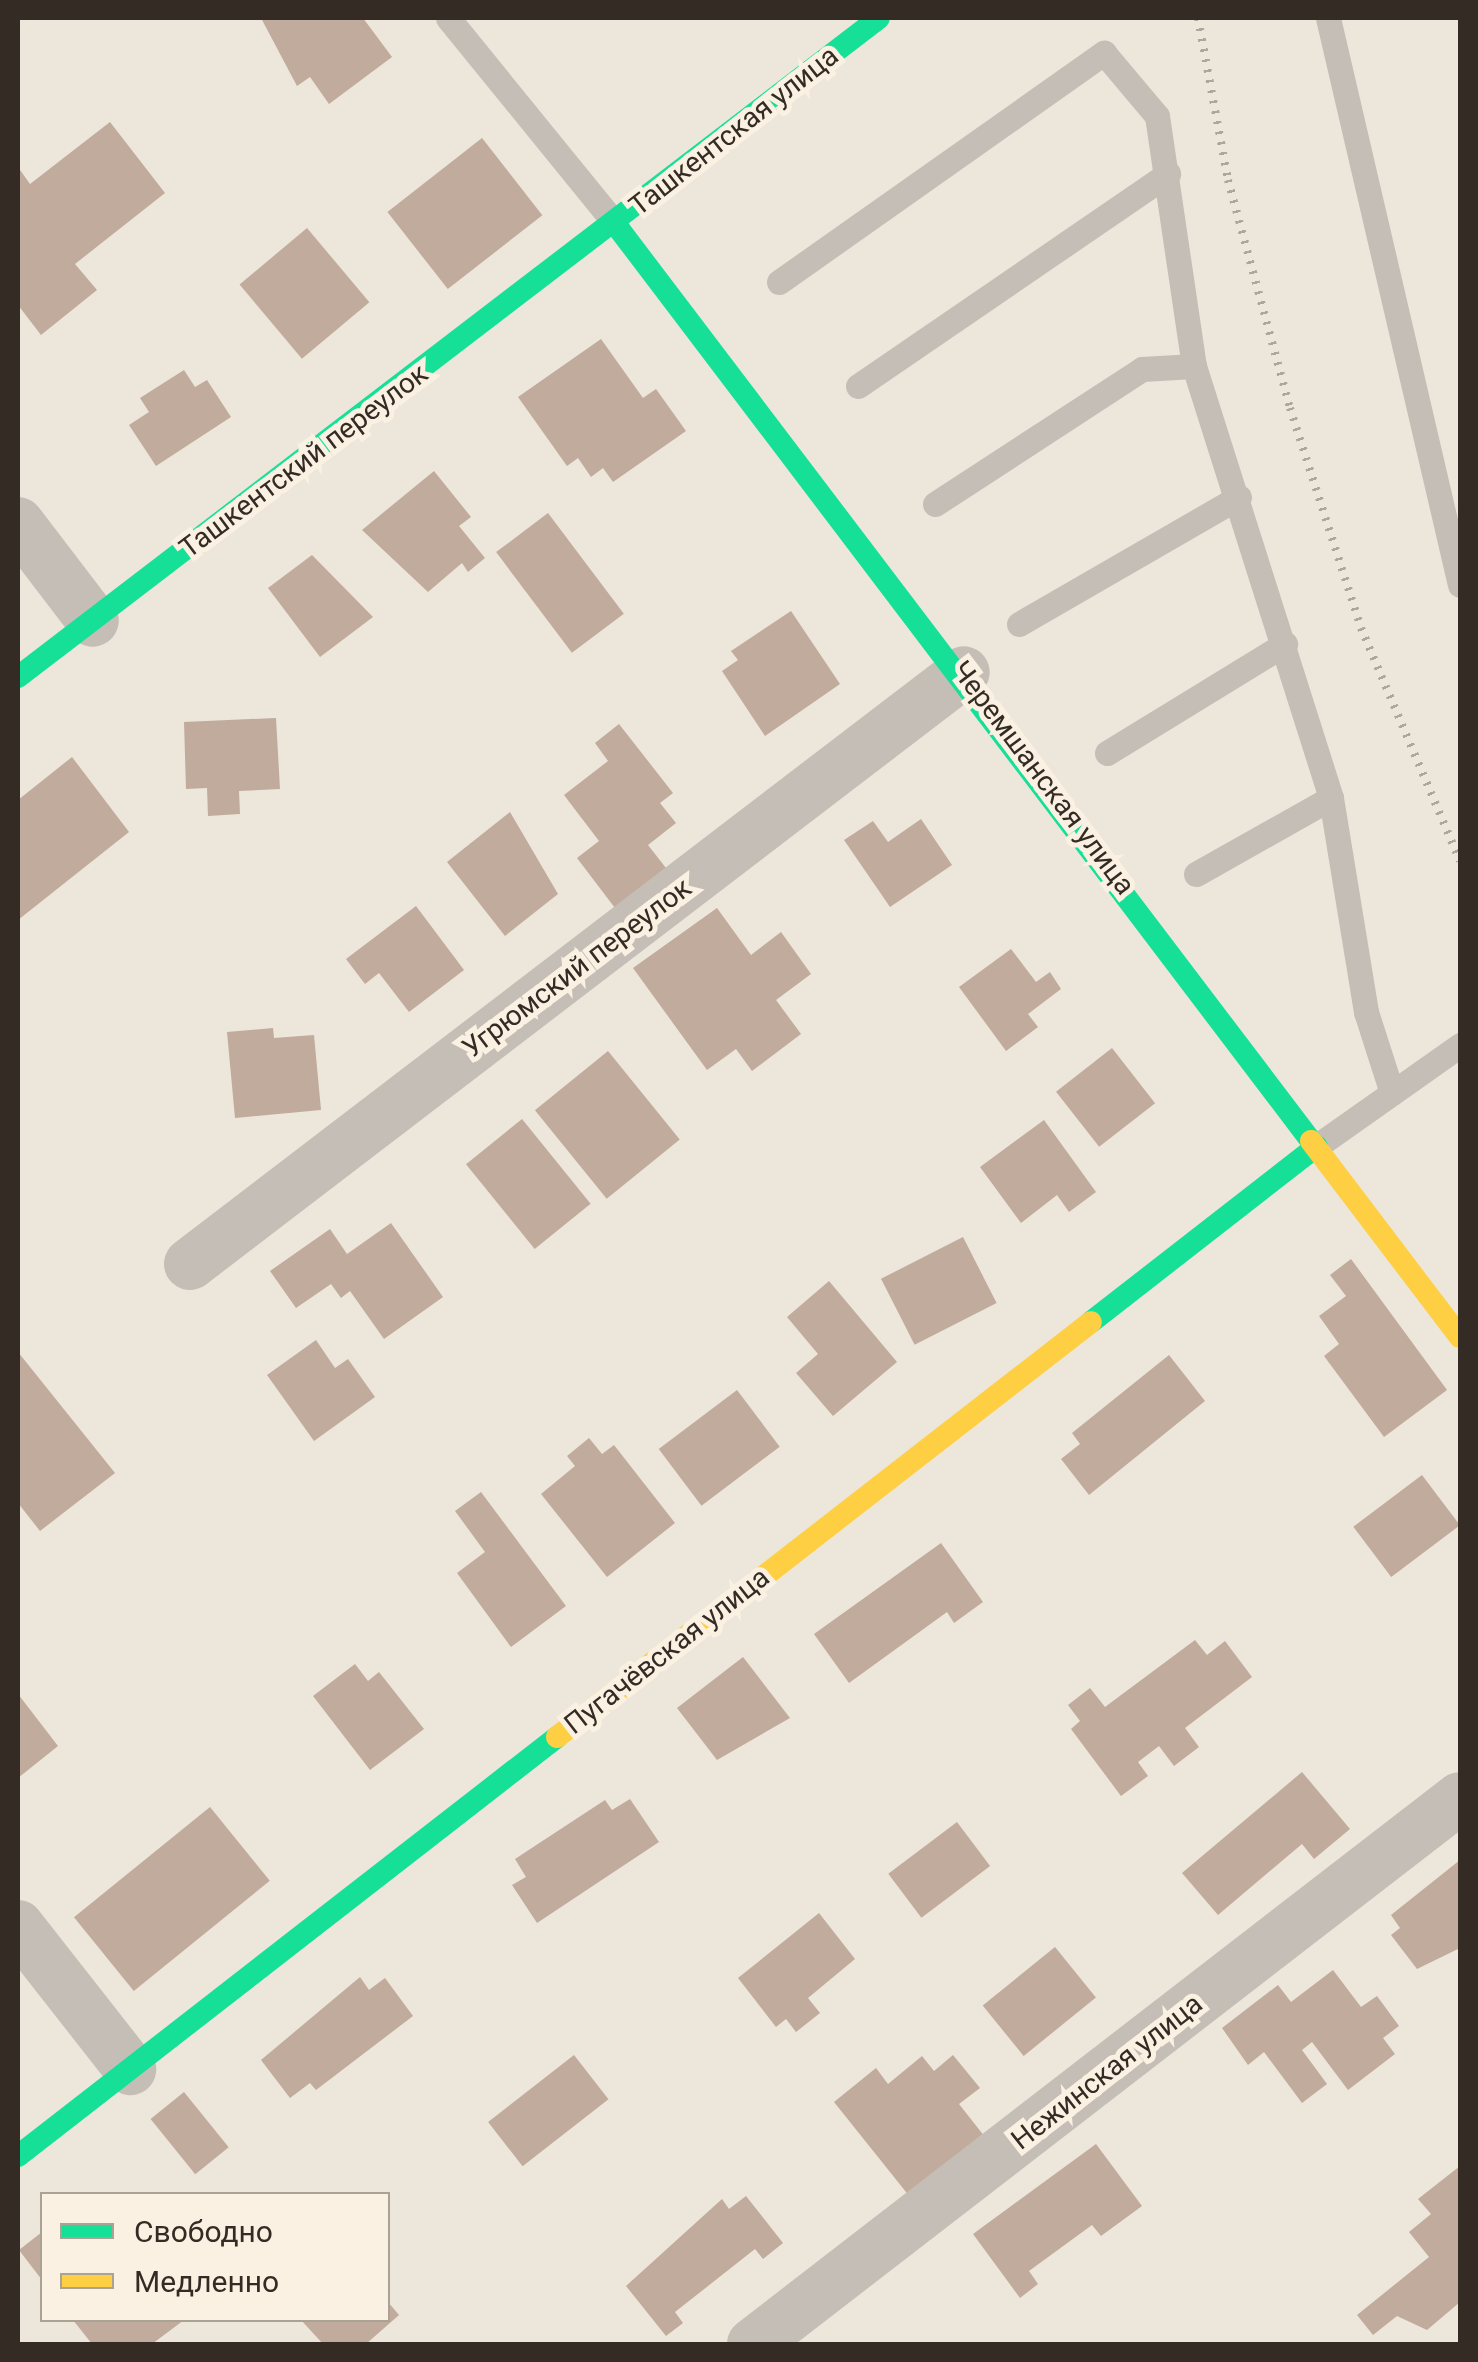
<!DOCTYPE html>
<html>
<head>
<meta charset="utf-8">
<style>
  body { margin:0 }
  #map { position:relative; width:1478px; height:2362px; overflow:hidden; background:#ece6db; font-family:Roboto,sans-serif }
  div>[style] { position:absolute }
  .building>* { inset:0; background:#c1ab9c; transform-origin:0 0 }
  .lane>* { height:25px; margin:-12.5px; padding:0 12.5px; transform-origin:12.5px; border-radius:12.5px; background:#c4beb6 }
  .street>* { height:52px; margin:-26px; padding:0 26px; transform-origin:26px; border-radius:26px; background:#c4beb6 }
  .fast>* { height:22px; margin:-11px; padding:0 11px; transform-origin:11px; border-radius:11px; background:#16e098 }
  .slow>* { height:22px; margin:-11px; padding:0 11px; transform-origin:11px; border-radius:11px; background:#ffcf43 }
  .rail>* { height:8px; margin-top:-4px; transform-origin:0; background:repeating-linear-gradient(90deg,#aca69f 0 2.5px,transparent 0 10.5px) }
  span { translate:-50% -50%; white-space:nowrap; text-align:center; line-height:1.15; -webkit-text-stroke:10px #faf1e2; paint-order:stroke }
  .street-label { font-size:28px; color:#342b24 }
  .frame { position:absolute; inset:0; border:20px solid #342b24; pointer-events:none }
  .legend { position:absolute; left:40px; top:2192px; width:350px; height:130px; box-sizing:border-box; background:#faf1e2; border:2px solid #aba296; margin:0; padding:12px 18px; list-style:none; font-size:30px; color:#342b24 }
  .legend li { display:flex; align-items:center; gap:20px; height:50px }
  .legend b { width:50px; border:2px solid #aba296 }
</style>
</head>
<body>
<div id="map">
  <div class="building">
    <div style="clip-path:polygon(261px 18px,363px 18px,392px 57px,329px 104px,310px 77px,297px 86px)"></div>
    <div style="clip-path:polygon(110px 122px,165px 193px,75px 264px,97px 290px,41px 335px,18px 305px,18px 167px,30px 184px)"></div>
    <div style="left:482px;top:138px;width:98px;height:120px;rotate:52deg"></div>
    <div style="left:307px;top:228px;width:97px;height:88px;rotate:50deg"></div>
    <div style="clip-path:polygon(601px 339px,643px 398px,656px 389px,686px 431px,613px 482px,603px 468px,591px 477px,578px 458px,567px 466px,518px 397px)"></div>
    <div style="clip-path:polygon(184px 370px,195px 387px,207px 380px,231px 417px,156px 466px,129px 425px,149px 412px,140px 398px)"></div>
    <div style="clip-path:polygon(434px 471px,471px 517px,459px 526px,485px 558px,468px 572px,462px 563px,428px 592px,362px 530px)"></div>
    <div style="left:548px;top:513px;width:126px;height:65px;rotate:53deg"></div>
    <div style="clip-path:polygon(312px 555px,373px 617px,320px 657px,268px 588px)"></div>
    <div style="clip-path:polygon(791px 611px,840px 684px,765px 736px,722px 671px,738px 660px,731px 651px)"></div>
    <div style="clip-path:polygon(276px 718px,280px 789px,239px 791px,240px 814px,208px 816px,207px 788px,186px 789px,184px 722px)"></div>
    <div style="clip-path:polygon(619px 724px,673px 793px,660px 803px,676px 823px,648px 845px,666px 868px,615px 908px,577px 858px,599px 841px,564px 795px,608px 761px,595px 743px)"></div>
    <div style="clip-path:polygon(72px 757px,129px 832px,18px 920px,18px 800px)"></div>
    <div style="clip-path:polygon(510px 812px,558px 894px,505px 936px,447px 862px)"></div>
    <div style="clip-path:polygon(921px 819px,952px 865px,890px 907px,844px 840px,873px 821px,888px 842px)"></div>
    <div style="clip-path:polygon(416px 906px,464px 970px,409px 1012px,379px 973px,365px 984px,346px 959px)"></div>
    <div style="clip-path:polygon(717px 908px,751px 955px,781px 932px,811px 974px,776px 1000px,801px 1034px,752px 1071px,736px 1049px,707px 1070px,633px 968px)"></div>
    <div style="clip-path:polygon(1011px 949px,1036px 982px,1050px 972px,1061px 989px,1028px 1014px,1038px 1027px,1006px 1051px,959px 987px)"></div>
    <div style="clip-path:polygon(273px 1028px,274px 1038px,314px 1035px,321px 1110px,235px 1118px,227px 1032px)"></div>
    <div style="left:1112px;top:1048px;width:70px;height:71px;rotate:52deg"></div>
    <div style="left:608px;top:1051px;width:114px;height:94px;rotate:51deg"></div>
    <div style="left:522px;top:1119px;width:109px;height:72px;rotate:51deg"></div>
    <div style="clip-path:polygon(1044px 1120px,1096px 1192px,1069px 1212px,1057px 1195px,1021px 1223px,980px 1167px)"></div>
    <div style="clip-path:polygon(391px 1223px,443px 1297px,384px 1339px,350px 1291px,341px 1298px,331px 1284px,296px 1308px,270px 1271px,330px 1229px,347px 1254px)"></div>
    <div style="left:963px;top:1237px;width:74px;height:92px;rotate:63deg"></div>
    <div style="clip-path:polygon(1351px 1259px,1447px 1390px,1384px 1437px,1324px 1356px,1339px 1344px,1319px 1316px,1346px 1296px,1330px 1275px)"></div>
    <div style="clip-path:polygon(829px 1281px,897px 1362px,833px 1416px,796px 1373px,818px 1354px,787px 1317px)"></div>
    <div style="clip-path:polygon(316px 1340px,335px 1368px,348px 1359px,375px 1397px,314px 1441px,267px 1375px)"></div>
    <div style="clip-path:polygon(18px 1352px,115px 1473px,40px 1531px,18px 1503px)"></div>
    <div style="clip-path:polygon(1169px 1355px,1205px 1401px,1089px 1495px,1061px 1459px,1080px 1444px,1072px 1433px)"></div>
    <div style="left:737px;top:1390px;width:71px;height:98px;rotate:53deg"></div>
    <div style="clip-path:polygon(589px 1438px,602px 1454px,614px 1445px,675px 1523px,607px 1577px,541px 1494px,575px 1466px,567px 1456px)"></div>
    <div style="left:1422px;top:1475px;width:63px;height:86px;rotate:53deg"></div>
    <div style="clip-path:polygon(481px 1492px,566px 1606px,511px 1647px,457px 1573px,485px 1552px,455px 1511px)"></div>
    <div style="clip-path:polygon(941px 1543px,983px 1602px,954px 1623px,947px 1612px,849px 1683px,814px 1634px)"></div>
    <div style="clip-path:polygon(1195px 1640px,1207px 1655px,1225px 1641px,1252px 1677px,1185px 1728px,1199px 1747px,1174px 1766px,1159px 1746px,1138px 1762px,1148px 1776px,1121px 1796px,1071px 1729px,1080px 1721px,1068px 1705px,1090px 1688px,1105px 1707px)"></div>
    <div style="clip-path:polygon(743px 1657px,790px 1718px,717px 1760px,677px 1708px)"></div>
    <div style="clip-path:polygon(355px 1664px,368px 1681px,379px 1672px,424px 1729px,370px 1770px,313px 1696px)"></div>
    <div style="clip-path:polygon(18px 1694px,58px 1746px,18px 1778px)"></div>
    <div style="clip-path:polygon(1302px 1772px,1350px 1829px,1314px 1859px,1302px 1844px,1218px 1915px,1182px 1873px)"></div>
    <div style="clip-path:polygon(630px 1799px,659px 1842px,537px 1923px,512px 1885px,526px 1877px,515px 1859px,605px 1800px,612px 1810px)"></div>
    <div style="left:210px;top:1807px;width:95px;height:175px;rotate:51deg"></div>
    <div style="left:957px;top:1822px;width:55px;height:86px;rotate:53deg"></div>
    <div style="clip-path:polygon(1460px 1860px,1460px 1948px,1417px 1969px,1391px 1935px,1400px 1928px,1391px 1915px)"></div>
    <div style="clip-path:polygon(819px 1913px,855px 1959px,808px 1998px,820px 2013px,796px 2032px,786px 2019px,776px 2027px,738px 1978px)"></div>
    <div style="left:1055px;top:1947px;width:65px;height:93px;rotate:51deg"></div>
    <div style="clip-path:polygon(1333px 1970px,1361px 2007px,1377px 1996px,1399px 2026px,1383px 2038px,1395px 2054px,1348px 2090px,1312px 2042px,1302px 2050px,1327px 2084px,1302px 2103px,1264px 2052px,1248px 2065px,1222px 2028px,1278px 1985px,1291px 2002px)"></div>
    <div style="clip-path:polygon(360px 1977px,369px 1990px,385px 1978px,413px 2016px,316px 2090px,310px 2083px,290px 2098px,261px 2060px)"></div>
    <div style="left:574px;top:2055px;width:56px;height:109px;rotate:52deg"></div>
    <div style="clip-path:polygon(953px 2055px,980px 2088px,959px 2104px,985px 2137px,910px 2197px,834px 2102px,876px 2068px,888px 2084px,922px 2056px,934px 2071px)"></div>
    <div style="left:184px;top:2092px;width:71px;height:43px;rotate:51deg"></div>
    <div style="clip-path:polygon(1096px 2144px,1142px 2206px,1101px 2236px,1092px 2225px,1029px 2271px,1038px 2284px,1020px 2298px,973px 2234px)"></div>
    <div style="clip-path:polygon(1460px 2166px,1460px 2302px,1427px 2330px,1397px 2316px,1373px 2335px,1357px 2315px,1429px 2257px,1409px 2232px,1431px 2214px,1418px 2199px)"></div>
    <div style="clip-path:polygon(746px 2196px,783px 2243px,763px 2259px,755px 2249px,675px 2312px,683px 2323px,666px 2336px,626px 2286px,722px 2199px,729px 2209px)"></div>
    <div style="clip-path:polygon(42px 2232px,42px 2280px,19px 2250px)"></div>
    <div style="clip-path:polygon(388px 2302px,399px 2315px,366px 2344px,323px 2344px,301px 2320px,388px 2320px)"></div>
    <div style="clip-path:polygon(73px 2320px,184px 2320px,152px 2344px,92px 2344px)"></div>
  </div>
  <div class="lane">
    <div style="left:448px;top:18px;width:267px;rotate:50.9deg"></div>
    <div style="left:1328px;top:18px;width:582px;rotate:76.89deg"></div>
    <div style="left:779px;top:282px;width:398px;rotate:-35.2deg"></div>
    <div style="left:1104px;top:53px;width:82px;rotate:49.9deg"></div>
    <div style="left:1157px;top:116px;width:253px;rotate:81.6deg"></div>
    <div style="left:1194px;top:366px;width:453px;rotate:72.4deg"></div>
    <div style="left:1331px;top:798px;width:217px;rotate:80.7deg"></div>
    <div style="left:1366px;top:1012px;width:85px;rotate:72.2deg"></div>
    <div style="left:858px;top:386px;width:376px;rotate:-34.4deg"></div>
    <div style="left:935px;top:504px;width:247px;rotate:-33.1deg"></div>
    <div style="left:1142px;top:369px;width:52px;rotate:-3.3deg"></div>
    <div style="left:1019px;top:624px;width:254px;rotate:-30deg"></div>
    <div style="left:1107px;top:753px;width:209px;rotate:-31.5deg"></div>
    <div style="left:1196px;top:874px;width:155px;rotate:-29.4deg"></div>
    <div style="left:1317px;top:1146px;width:175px;rotate:-35.2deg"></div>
  </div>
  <div class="street">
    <div style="left:18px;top:523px;width:123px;rotate:52.6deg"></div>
    <div style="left:190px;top:1264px;width:974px;rotate:-37.41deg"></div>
    <div style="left:18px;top:1926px;width:182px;rotate:51.9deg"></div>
    <div style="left:753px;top:2344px;width:893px;rotate:-37.68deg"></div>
  </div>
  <div class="fast">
    <div style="left:616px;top:225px;width:1150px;rotate:52.81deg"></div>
    <div style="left:18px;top:677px;width:1084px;rotate:-37.43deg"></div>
    <div style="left:1091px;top:1322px;width:286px;rotate:-37.9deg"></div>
    <div style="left:18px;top:2156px;width:683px;rotate:-37.86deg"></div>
  </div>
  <div class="slow">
    <div style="left:1311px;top:1141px;width:246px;rotate:52.8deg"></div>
    <div style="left:557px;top:1737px;width:676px;rotate:-37.85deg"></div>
  </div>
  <div class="rail">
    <div style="left:1198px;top:18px;width:165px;rotate:79.5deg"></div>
    <div style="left:1228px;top:180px;width:236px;rotate:74.8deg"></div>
    <div style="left:1290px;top:408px;width:231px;rotate:72.1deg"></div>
    <div style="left:1361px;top:628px;width:253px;rotate:67deg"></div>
  </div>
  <div class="street-label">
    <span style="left:734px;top:131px;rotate:-38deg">Ташкентская улица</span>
    <span style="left:304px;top:461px;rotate:-37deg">Ташкентский переулок</span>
    <span style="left:1043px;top:778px;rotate:53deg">Черемшанская улица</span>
    <span style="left:577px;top:968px;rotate:-37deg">Угрюмский переулок</span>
    <span style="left:667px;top:1651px;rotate:-38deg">Пугачёвская улица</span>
    <span style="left:1107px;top:2072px;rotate:-38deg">Нежинская улица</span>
  </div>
  <div class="frame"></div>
  <ul class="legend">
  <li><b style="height:12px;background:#16e098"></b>Свободно</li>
  <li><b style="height:12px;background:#ffcf43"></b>Медленно</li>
  </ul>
</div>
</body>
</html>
